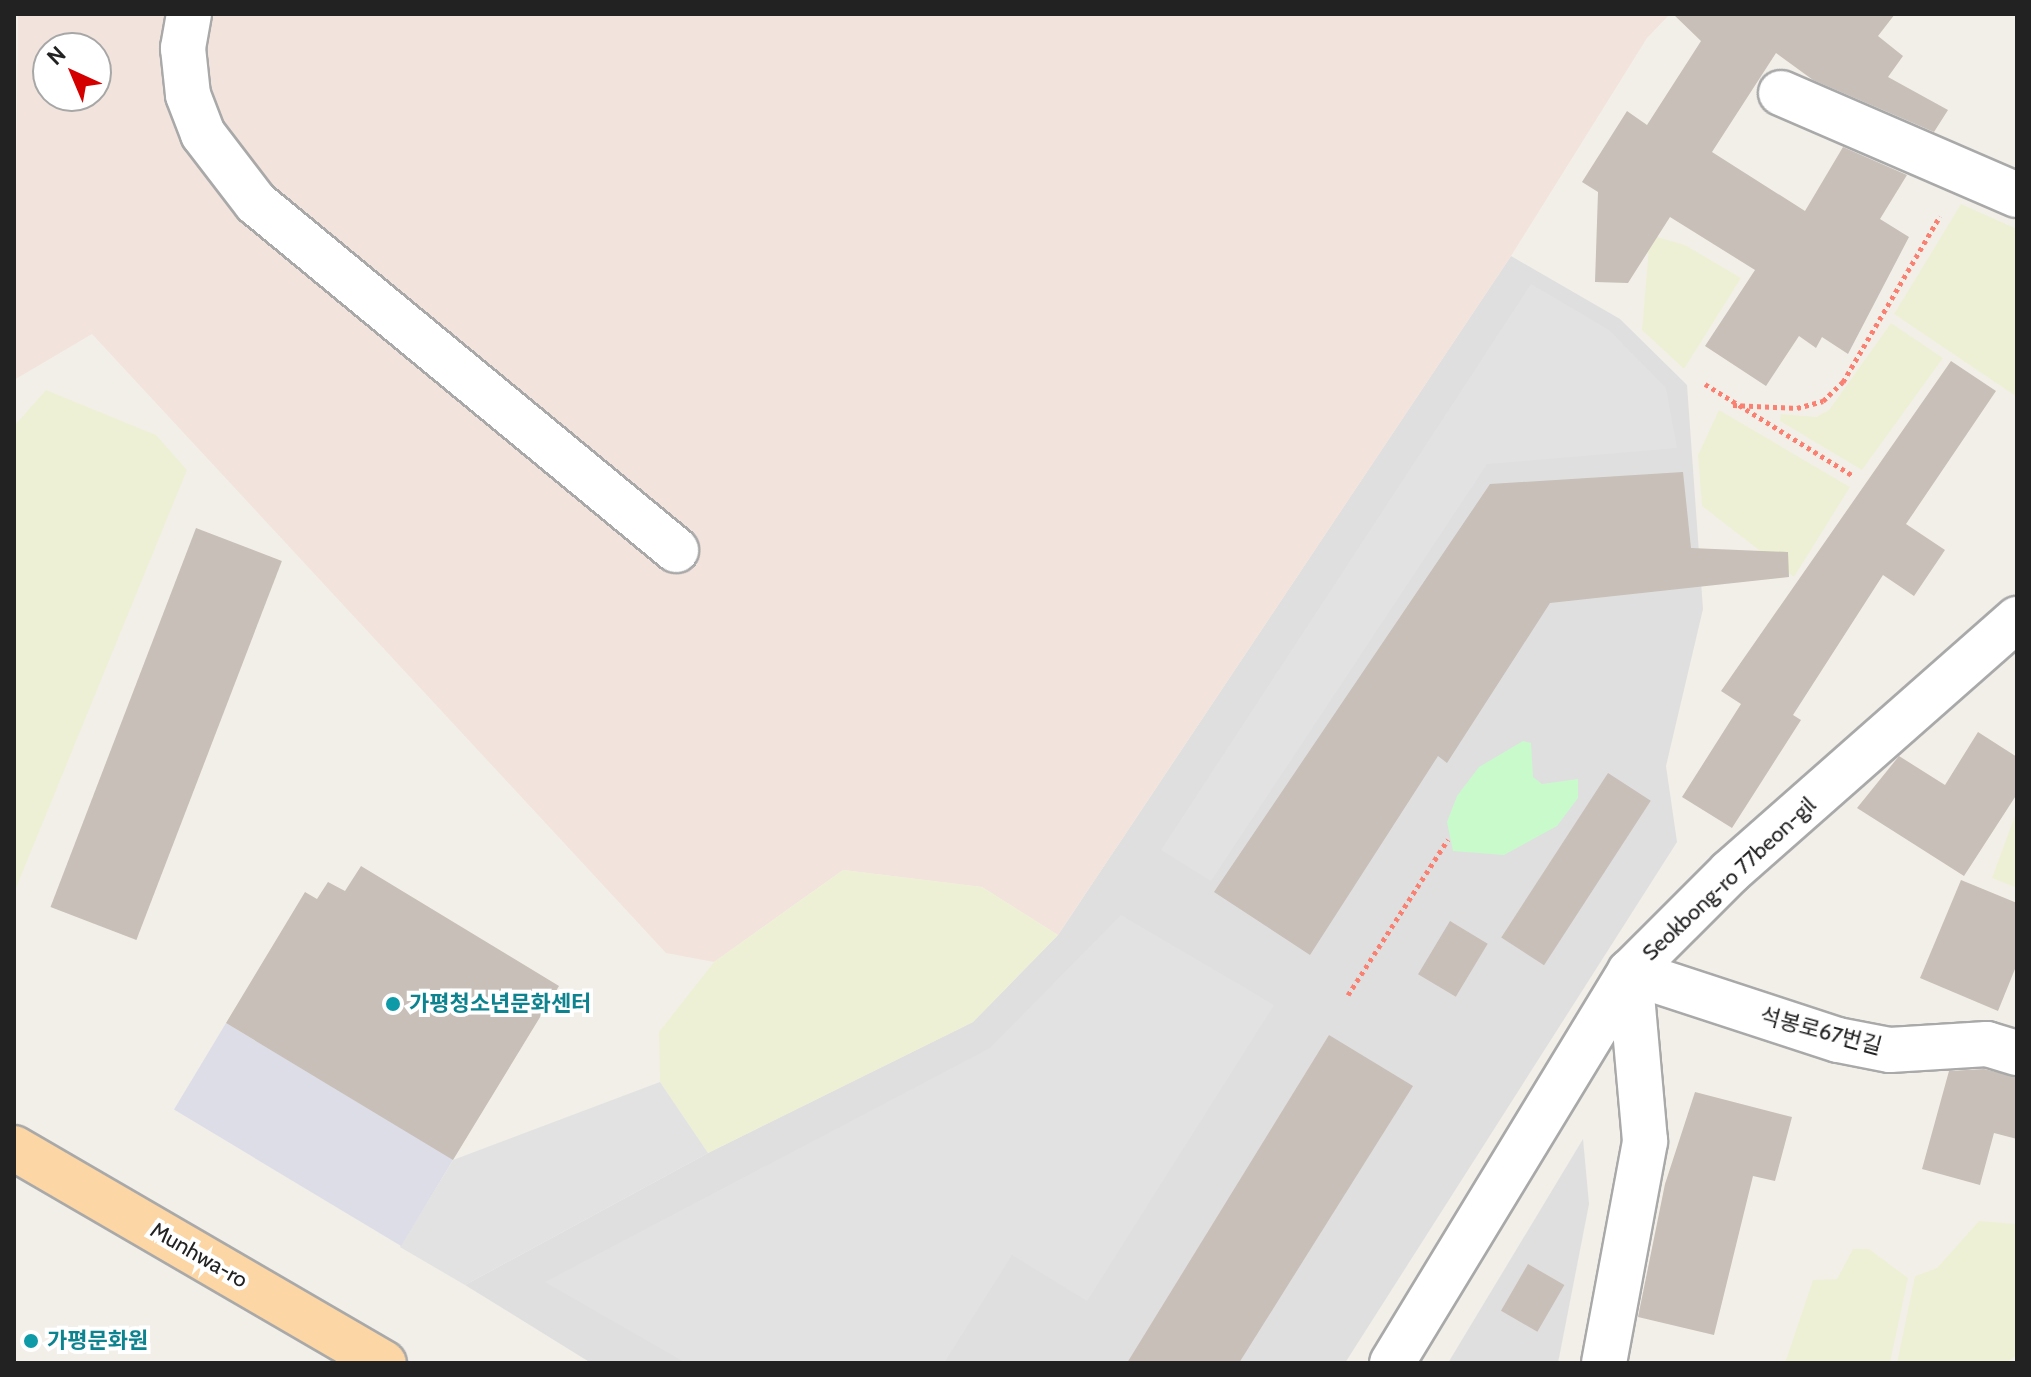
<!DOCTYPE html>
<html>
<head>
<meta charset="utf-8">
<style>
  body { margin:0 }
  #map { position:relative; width:2031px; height:1377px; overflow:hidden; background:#f2efe9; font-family:Cabin,"Noto Sans KR",sans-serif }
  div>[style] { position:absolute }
  .residential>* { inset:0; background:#e0dfdf }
  .military>* { inset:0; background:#f3e3dd }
  .farmland>* { inset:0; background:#eef0d5 }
  .park>* { inset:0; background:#c8facc }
  .parking>* { inset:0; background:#e2e2e2 }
  .plaza>* { inset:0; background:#dddde8; transform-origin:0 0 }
  .building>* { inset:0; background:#c7bfb8; transform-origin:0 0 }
  .path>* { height:5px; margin-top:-2.5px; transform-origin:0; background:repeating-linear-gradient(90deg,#fa8072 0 4px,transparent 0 8px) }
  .roads { filter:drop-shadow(2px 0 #a9a9a9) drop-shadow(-2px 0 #a9a9a9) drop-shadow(0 2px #a9a9a9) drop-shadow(0 -2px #a9a9a9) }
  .minor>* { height:44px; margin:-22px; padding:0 22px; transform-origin:22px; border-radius:22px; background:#fff }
  .major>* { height:44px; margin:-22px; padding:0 22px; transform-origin:22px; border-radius:22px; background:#fcd6a4 }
  .dots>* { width:22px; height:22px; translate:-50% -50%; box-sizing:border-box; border:4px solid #fff; border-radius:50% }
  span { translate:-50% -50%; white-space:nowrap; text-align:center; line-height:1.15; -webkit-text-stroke:8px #fff; paint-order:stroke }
  .street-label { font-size:22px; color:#222 }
  .culture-label { font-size:22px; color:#0d838f; font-weight:700 }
  .left { translate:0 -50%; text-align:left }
  .frame { position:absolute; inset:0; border:16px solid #222; pointer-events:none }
  .north { position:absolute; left:32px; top:32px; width:80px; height:80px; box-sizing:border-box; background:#fff; border:2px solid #a7a7a7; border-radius:50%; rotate:316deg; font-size:22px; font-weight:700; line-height:32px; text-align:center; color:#222 }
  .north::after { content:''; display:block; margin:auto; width:28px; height:36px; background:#d40000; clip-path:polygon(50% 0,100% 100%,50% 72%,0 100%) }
</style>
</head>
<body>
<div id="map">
  <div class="residential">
    <div style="clip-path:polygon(1511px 256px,1620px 319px,1687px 385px,1703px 609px,1666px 766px,1677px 842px,1345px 1363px,591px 1363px,465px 1285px,708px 1153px,973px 1022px,1058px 935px)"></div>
    <div style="clip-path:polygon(1583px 1139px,1589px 1204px,1558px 1363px,1448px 1363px)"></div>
  </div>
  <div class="military">
    <div style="clip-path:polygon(evenodd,18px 14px,1670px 14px,1647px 38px,1511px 256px,1058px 935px,982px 887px,843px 870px,714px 962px,666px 953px,92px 334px,14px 380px,18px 14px,48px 48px,96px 48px,96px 96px,48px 96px,48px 48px)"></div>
  </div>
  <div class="farmland">
    <div style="clip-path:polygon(1961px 204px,2017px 229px,2017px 397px,1894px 314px)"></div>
    <div style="clip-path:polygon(1650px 235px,1685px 245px,1741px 278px,1684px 369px,1642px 330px)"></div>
    <div style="clip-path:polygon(1891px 323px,1943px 358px,1862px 470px,1780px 421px,1781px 414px,1816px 417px,1829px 410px)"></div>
    <div style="clip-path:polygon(46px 390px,156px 435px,187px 470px,14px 893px,14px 426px)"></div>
    <div style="clip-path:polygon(1719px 410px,1850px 487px,1794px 577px,1702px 506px,1698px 455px)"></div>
    <div style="clip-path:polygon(2017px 810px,2017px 888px,1992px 878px)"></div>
    <div style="clip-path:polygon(843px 870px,982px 887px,1058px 935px,973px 1022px,708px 1153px,660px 1082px,659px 1032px,714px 962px)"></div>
    <div style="clip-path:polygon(1979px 1221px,2017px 1224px,2017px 1355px,2006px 1363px,1897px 1363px,1915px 1276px,1937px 1268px)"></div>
    <div style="clip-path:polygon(1853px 1249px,1869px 1249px,1908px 1278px,1890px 1363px,1785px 1363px,1813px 1280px,1837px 1279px)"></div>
  </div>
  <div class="park">
    <div style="clip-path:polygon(1523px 741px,1531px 743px,1533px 777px,1542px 784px,1578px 779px,1578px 798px,1557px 826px,1504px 855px,1453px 851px,1447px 822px,1457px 796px,1479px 767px)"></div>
  </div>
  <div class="parking">
    <div style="clip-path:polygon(1531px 284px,1609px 330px,1666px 388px,1677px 448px,1487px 464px,1211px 881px,1161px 850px)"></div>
    <div style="clip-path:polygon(1121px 915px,1274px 1005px,1087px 1301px,1012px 1255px,944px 1363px,686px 1363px,545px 1282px,990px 1048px)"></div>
    <div style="clip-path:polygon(660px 1082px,708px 1153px,465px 1285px,400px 1247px,453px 1160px)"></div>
  </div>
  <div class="plaza">
    <div style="left:226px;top:1023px;width:265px;height:101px;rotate:31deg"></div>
  </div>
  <div class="building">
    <div style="clip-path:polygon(1673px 14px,1895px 14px,1878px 36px,1903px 56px,1888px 77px,1948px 110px,1934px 132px,1813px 80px,1776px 53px,1712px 152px,1805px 211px,1843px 147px,1907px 175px,1880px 219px,1909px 237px,1848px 354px,1822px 337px,1816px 348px,1799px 336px,1766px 386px,1705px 346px,1755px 270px,1670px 217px,1628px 283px,1595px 282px,1598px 192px,1582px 182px,1627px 111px,1647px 125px,1701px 41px)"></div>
    <div style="clip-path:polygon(1951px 361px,1996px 391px,1906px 524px,1945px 550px,1914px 596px,1883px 575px,1793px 715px,1801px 720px,1732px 828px,1682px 797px,1741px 704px,1721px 691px)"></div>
    <div style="clip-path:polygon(1683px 472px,1691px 548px,1788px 552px,1789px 577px,1550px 603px,1447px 763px,1438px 756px,1310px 955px,1214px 892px,1490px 484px)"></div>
    <div style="left:196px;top:528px;width:92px;height:406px;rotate:21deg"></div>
    <div style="clip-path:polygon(1978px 732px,2017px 757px,2017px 794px,1964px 876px,1857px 808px,1899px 756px,1945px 785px)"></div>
    <div style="left:1608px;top:773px;width:51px;height:196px;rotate:33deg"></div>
    <div style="clip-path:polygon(361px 866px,559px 986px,453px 1160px,226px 1023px,305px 892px,317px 899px,328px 882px,345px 891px)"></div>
    <div style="clip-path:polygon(1961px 880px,2017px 903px,2017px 964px,1998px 1011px,1920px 978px)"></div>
    <div style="left:1450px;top:921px;width:44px;height:62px;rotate:31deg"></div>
    <div style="clip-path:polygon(1329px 1035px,1413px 1086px,1239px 1363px,1127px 1363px)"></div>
    <div style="clip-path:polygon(1984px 1069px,2017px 1077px,2017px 1139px,1994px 1133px,1980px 1185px,1922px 1169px,1949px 1071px)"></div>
    <div style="clip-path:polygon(1695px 1092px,1792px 1117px,1775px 1181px,1753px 1176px,1714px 1335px,1638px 1317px,1665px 1184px)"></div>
    <div style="left:1528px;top:1264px;width:42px;height:54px;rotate:30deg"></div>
  </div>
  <div class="path">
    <div style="left:1705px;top:384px;width:173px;rotate:31.8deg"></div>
    <div style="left:1733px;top:405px;width:64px;rotate:2.7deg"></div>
    <div style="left:1797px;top:408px;width:27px;rotate:-15deg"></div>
    <div style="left:1823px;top:401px;width:28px;rotate:-44deg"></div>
    <div style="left:1843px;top:382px;width:192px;rotate:-59.7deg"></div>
    <div style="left:1348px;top:995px;width:185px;rotate:-57.3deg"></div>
  </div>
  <div class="roads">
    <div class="minor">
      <div style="left:189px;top:14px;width:35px;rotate:100deg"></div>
      <div style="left:183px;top:48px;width:47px;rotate:83.9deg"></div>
      <div style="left:188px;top:95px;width:42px;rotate:69deg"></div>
      <div style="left:203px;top:134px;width:87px;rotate:52.5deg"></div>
      <div style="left:256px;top:203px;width:545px;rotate:39.56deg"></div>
      <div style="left:1781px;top:93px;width:257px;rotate:23.4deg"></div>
      <div style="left:1630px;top:972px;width:219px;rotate:18.1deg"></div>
      <div style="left:1838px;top:1040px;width:53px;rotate:10.9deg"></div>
      <div style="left:1890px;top:1050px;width:97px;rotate:-3.5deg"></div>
      <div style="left:1987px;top:1044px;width:31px;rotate:17deg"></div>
      <div style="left:1392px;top:1363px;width:458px;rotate:-58.7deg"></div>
      <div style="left:1630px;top:972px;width:141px;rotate:-45deg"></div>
      <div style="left:1730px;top:872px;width:383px;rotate:-41.4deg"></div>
      <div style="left:1604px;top:1363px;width:226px;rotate:-79.5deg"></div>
      <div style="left:1645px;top:1141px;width:170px;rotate:-95.1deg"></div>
    </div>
    <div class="major">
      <div style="left:14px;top:1148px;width:428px;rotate:30.2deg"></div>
    </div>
  </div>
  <div class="dots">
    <div style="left:393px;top:1004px;background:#0f9aa8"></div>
    <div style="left:31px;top:1341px;background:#0f9aa8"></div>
  </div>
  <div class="street-label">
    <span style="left:1729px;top:879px;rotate:-43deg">Seokbong-ro 77beon-gil</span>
    <span style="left:1821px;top:1031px;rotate:15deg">석봉로67번길</span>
    <span style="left:199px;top:1255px;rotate:30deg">Munhwa-ro</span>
  </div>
  <div class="culture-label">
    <span class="left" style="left:409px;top:1004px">가평청소년문화센터</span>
    <span class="left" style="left:47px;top:1341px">가평문화원</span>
  </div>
  <div class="frame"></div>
  <div class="north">N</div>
</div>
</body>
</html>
